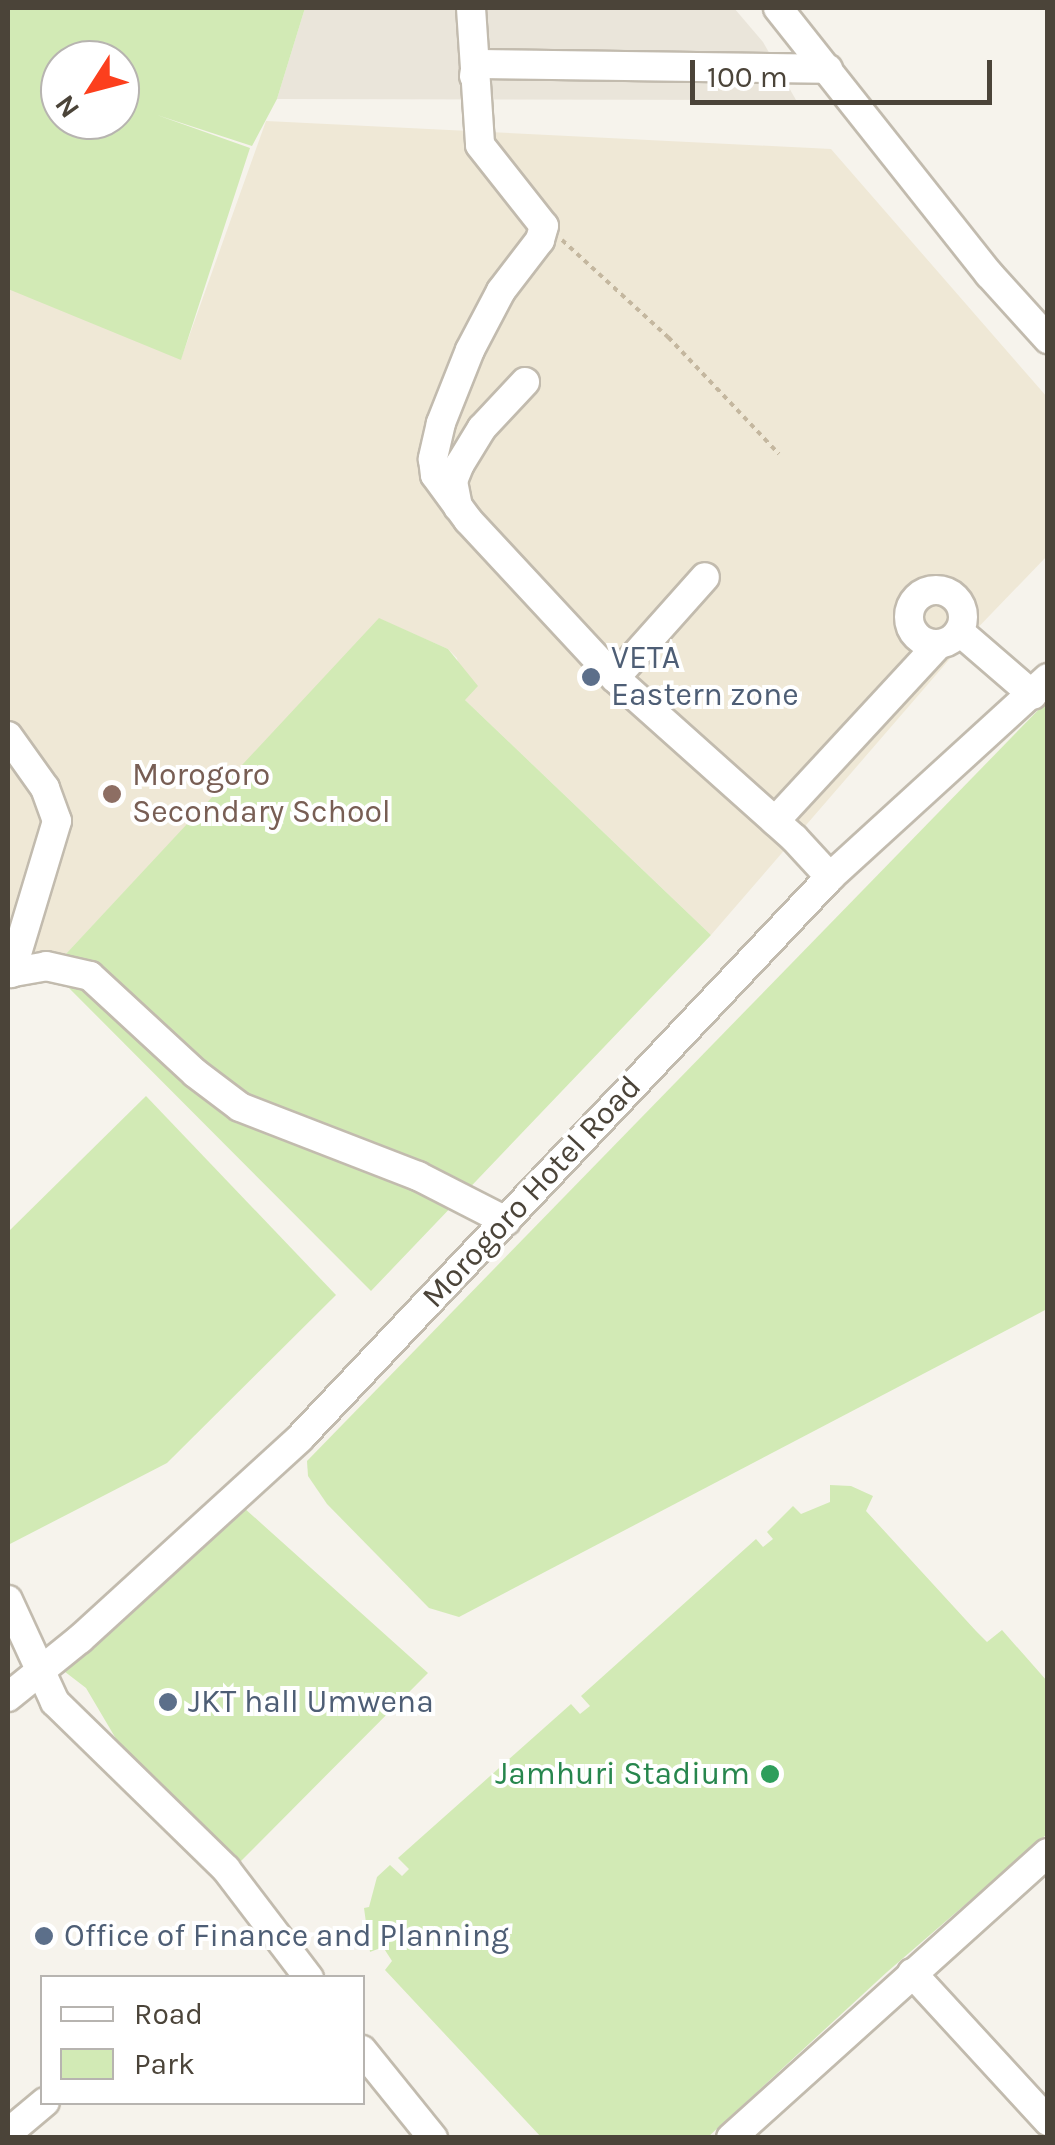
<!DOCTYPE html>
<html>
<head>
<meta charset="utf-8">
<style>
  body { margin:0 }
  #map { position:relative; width:1055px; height:2145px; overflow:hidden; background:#f6f3ec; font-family:Karla,sans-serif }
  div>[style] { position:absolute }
  .residential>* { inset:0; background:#eae5da }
  .education>* { inset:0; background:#efe8d6 }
  .green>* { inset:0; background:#d2eab5 }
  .path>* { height:4px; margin-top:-2px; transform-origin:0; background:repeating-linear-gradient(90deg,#c4b79f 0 5px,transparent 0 10px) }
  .roads { filter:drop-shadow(2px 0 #c2bbae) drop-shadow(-2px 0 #c2bbae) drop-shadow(0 2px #c2bbae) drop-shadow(0 -2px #c2bbae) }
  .minor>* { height:28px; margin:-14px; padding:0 14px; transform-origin:14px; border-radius:14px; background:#fff }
  .minor>.ring { margin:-14px; padding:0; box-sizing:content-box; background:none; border:28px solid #fff; border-radius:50% }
  .dots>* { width:28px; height:28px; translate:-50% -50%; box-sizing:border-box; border:5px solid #fff; border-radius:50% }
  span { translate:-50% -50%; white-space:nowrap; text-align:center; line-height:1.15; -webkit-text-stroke:8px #fff; paint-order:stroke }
  .service-label { font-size:32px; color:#4e5e75 }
  .left { translate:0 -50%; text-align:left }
  .education-label { font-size:32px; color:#785e54 }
  .street-label { font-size:32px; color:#4b4439 }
  .leisure-label { font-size:32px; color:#27864d }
  .right { translate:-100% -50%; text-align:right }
  .frame { position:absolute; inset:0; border:10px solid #4b4439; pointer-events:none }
  .legend { position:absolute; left:40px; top:1975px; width:325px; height:130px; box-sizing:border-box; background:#fff; border:2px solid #b7b4b0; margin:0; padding:12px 18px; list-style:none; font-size:30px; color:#4b4439 }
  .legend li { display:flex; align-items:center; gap:20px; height:50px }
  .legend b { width:50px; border:2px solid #b7b4b0 }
  .north { position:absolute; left:40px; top:40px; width:100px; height:100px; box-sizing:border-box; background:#fff; border:2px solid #b7b4b0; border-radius:50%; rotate:234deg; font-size:28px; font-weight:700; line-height:40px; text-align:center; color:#4b4439 }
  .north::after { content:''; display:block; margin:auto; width:35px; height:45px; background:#fc3f1d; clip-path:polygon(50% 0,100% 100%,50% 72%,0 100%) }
  .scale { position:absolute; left:690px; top:60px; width:302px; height:45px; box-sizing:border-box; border:5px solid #4b4439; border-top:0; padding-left:12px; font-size:30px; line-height:35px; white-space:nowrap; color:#4b4439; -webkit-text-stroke:8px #fff; paint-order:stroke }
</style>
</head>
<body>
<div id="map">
  <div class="residential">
    <div style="clip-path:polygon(305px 8px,734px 8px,763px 42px,796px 100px,277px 99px)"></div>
  </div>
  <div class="education">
    <div style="clip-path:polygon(266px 121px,831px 149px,1047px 397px,1047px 556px,967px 639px,711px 935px,465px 700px,457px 658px,448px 649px,380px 619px,52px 969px,8px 973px,8px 288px,181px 359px)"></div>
  </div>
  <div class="green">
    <div style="clip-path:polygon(evenodd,8px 8px,305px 8px,277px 99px,252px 146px,157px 115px,250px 148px,181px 360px,8px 289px,8px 8px,60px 60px,120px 60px,120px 120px,60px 120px,60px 60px)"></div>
    <div style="clip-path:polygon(379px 618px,448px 649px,478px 686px,465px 700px,711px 935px,371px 1291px,51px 970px)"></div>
    <div style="clip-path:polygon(1047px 701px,1047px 1309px,459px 1617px,429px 1608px,327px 1504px,308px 1476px,307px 1461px)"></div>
    <div style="clip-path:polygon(146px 1096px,336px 1295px,167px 1463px,8px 1545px,8px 1232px)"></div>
    <div style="clip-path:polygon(830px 1485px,851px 1486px,873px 1496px,866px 1511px,976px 1631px,987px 1642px,1002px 1630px,1047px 1681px,1047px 1834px,887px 1972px,708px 2137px,541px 2137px,385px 1970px,392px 1961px,383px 1947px,370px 1952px,364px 1908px,369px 1907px,377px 1877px,390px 1865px,402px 1876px,409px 1869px,398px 1858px,571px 1704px,580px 1714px,590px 1706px,581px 1696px,756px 1539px,763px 1547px,773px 1539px,767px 1532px,793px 1506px,801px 1514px,830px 1502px)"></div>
    <div style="clip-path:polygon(233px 1498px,428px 1673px,237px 1865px,164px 1820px,86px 1688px,60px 1668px)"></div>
  </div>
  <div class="path">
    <div style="left:562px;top:240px;width:144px;rotate:42.5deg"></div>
    <div style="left:668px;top:337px;width:161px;rotate:46.5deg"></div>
  </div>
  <div class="roads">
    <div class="minor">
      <div style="left:471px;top:8px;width:137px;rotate:86.2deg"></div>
      <div style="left:480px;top:145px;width:103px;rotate:51.7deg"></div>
      <div style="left:544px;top:226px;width:15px;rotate:106deg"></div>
      <div style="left:540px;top:240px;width:64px;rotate:127.4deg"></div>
      <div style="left:501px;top:291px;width:67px;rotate:117.7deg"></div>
      <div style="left:470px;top:350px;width:79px;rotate:111.7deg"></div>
      <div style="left:441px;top:423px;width:37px;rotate:103deg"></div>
      <div style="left:433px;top:459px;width:16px;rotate:83deg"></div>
      <div style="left:435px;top:475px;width:56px;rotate:53.7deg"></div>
      <div style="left:468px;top:520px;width:216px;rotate:47.1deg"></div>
      <div style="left:615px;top:678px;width:241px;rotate:41.8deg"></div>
      <div style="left:795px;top:839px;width:52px;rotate:47.4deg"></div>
      <div style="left:778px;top:8px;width:340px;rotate:51.6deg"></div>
      <div style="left:989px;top:274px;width:88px;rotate:47.8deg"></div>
      <div style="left:474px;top:76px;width:12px;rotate:-81deg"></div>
      <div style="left:476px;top:64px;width:352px;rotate:0.8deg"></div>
      <div style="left:458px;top:507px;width:26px;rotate:-101deg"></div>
      <div style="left:453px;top:481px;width:18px;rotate:-68deg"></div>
      <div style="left:460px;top:464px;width:42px;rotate:-58.6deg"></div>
      <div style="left:482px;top:428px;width:63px;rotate:-46.9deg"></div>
      <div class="ring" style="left:909px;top:590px;width:26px;height:26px"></div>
      <div style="left:960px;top:632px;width:96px;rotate:40.8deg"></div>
      <div style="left:615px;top:678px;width:135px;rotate:-48.3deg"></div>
      <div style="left:8px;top:736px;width:64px;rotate:54.6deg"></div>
      <div style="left:45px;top:788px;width:35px;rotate:70deg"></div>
      <div style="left:57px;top:821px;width:159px;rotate:106.8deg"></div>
      <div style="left:775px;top:821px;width:238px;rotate:-47.2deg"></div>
      <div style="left:8px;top:973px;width:39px;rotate:-10deg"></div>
      <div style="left:46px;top:966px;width:45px;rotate:12.8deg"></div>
      <div style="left:90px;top:976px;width:143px;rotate:42.7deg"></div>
      <div style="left:195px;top:1073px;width:56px;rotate:37.1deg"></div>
      <div style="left:240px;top:1107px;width:191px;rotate:21.2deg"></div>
      <div style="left:418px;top:1176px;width:99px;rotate:27.1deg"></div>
      <div style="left:8px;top:1600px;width:112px;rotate:65.3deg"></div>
      <div style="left:55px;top:1702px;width:239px;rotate:44.3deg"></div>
      <div style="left:226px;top:1869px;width:137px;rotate:52.7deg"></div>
      <div style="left:8px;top:1697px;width:92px;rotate:-38.9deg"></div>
      <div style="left:80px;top:1639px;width:297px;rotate:-42.4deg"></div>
      <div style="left:299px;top:1439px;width:773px;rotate:-46.62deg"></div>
      <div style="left:830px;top:877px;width:295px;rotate:-42.4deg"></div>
      <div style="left:912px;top:1973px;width:201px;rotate:47.4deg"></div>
      <div style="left:362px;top:2050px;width:113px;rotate:51.1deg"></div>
      <div style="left:8px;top:2133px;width:48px;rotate:-40deg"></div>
      <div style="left:731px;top:2138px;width:426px;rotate:-42deg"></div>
    </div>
  </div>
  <div class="dots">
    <div style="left:591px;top:677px;background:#5c6f8a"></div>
    <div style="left:112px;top:794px;background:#8d6e63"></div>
    <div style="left:168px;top:1702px;background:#5c6f8a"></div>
    <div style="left:770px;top:1774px;background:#2e9e5b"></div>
    <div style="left:44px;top:1936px;background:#5c6f8a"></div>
  </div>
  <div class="service-label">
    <span class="left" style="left:611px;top:677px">VETA<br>Eastern zone</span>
    <span class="left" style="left:188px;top:1702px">JKT hall Umwena</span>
    <span class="left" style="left:64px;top:1936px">Office of Finance and Planning</span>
  </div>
  <div class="education-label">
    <span class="left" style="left:132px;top:794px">Morogoro<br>Secondary School</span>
  </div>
  <div class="street-label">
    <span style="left:532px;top:1192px;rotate:-47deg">Morogoro Hotel Road</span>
  </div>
  <div class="leisure-label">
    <span class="right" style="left:750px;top:1774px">Jamhuri Stadium</span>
  </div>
  <div class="frame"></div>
  <ul class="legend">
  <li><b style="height:12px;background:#fff"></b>Road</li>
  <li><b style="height:28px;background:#d2eab5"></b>Park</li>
  </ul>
  <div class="north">N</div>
  <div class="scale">100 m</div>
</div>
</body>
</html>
